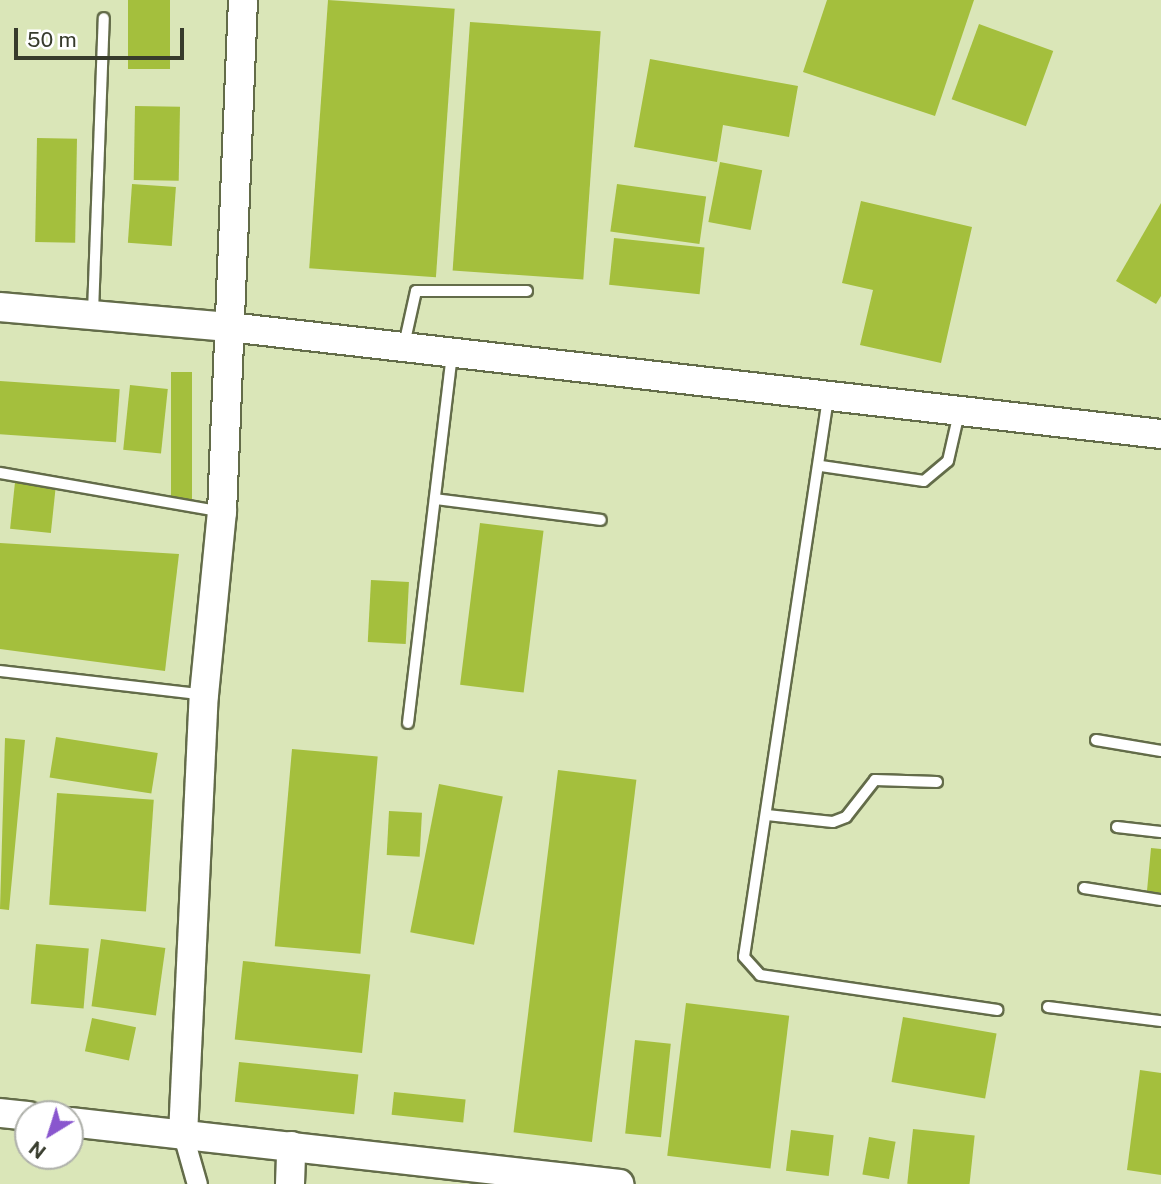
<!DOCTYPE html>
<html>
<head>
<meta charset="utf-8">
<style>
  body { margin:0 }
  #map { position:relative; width:1161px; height:1184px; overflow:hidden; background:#e6f1c9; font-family:"Public Sans",sans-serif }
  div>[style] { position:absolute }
  .built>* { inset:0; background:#dae6b8 }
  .building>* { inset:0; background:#a4bf3d; transform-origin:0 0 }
  .roads { filter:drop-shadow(2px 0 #636c49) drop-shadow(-2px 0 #636c49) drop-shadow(0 2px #636c49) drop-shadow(0 -2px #636c49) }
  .lane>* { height:10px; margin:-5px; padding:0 5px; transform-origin:5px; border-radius:5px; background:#fff }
  .street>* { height:19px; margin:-9.5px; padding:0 9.5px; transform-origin:9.5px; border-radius:9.5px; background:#fff }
  .secondary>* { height:28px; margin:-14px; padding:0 14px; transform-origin:14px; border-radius:14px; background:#fff }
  span { translate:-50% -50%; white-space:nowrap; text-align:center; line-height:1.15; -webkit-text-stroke:6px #fff; paint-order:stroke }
  .north { position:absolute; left:14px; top:1100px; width:70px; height:70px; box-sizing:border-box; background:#fff; border:2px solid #afb1ab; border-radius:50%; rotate:218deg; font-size:19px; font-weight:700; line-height:28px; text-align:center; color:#373b2c }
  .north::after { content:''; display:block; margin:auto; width:24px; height:32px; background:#8956ce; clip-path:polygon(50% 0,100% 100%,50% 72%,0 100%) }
  .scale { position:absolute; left:14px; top:28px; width:170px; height:32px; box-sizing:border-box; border:4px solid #373b2c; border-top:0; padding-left:9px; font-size:21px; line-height:24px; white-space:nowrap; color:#373b2c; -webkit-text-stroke:5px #fff; paint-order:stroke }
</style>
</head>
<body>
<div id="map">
  <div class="built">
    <div style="clip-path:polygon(evenodd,0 0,1161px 0,1161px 1184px,0 1184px,0 0,28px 1114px,70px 1114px,70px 1156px,28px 1156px,28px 1114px)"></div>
  </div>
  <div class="building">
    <div style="left:128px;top:0;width:42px;height:69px"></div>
    <div style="left:328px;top:0;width:127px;height:269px;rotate:4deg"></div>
    <div style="clip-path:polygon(827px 0,974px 0,935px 116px,803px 72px)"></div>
    <div style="left:470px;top:22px;width:131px;height:249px;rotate:4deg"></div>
    <div style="left:979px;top:24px;width:79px;height:80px;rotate:20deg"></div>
    <div style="clip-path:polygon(650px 59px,798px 86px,789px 137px,723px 125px,717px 162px,634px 147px)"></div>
    <div style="left:135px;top:106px;width:45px;height:74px;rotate:1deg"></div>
    <div style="left:37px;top:138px;width:40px;height:104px;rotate:1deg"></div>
    <div style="left:720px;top:162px;width:43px;height:61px;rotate:11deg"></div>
    <div style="left:132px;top:184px;width:44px;height:59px;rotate:4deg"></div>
    <div style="left:617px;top:184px;width:90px;height:48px;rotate:8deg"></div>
    <div style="clip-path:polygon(861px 201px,972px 227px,941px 363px,860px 345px,873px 290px,842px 283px)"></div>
    <div style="clip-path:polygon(1161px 203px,1161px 296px,1156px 304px,1116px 281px)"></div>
    <div style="left:614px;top:238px;width:91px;height:47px;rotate:6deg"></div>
    <div style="left:171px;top:372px;width:21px;height:129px"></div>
    <div style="left:0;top:381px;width:120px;height:53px;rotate:4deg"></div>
    <div style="left:130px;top:385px;width:38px;height:65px;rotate:6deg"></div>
    <div style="left:15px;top:482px;width:41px;height:47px;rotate:6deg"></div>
    <div style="left:480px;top:523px;width:64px;height:163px;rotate:7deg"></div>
    <div style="clip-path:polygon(0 543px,179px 554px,165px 671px,0 649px)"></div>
    <div style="left:371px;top:580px;width:38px;height:62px;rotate:3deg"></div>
    <div style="left:56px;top:737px;width:103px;height:41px;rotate:9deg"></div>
    <div style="clip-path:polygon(5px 738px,25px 740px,9px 910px,0 909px)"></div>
    <div style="left:292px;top:749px;width:86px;height:198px;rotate:5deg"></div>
    <div style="left:558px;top:770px;width:79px;height:365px;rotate:7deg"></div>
    <div style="left:439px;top:784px;width:65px;height:151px;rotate:11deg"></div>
    <div style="left:57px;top:793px;width:97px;height:112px;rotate:4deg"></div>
    <div style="left:389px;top:811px;width:33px;height:44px;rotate:3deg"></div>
    <div style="clip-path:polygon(1151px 848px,1161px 849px,1161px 893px,1147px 891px)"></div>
    <div style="left:101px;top:939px;width:65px;height:68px;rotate:8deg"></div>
    <div style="left:36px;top:944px;width:53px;height:60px;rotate:5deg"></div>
    <div style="left:243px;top:961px;width:128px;height:79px;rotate:6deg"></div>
    <div style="left:686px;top:1003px;width:104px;height:154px;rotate:7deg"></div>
    <div style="left:903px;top:1017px;width:95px;height:66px;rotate:10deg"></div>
    <div style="left:92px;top:1018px;width:45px;height:34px;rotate:12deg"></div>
    <div style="left:635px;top:1040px;width:36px;height:94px;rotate:6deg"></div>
    <div style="left:239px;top:1062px;width:120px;height:40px;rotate:6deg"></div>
    <div style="clip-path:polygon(1140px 1070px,1161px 1073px,1161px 1175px,1127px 1170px)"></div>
    <div style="left:394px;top:1092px;width:72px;height:23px;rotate:6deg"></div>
    <div style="left:913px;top:1129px;width:62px;height:55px;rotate:6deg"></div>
    <div style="left:791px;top:1130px;width:43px;height:41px;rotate:7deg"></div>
    <div style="left:869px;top:1137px;width:27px;height:38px;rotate:10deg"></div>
  </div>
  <div class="roads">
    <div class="lane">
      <div style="left:93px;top:312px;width:294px;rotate:-87.9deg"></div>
      <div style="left:404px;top:345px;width:55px;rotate:-77.5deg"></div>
      <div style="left:416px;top:291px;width:111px"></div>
      <div style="left:828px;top:398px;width:565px;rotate:98.55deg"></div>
      <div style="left:744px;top:957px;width:24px;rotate:48deg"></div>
      <div style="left:760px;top:975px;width:240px;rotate:8.4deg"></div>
      <div style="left:821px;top:466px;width:104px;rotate:8.3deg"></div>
      <div style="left:924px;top:481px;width:31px;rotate:-40deg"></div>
      <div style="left:948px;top:461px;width:49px;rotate:-77.1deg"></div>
      <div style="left:0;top:473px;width:221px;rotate:9.9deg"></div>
      <div style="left:435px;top:499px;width:167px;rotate:7.2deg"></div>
      <div style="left:0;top:671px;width:201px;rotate:6.6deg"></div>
      <div style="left:408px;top:723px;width:371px;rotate:-83.2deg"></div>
      <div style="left:1096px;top:740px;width:66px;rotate:9.6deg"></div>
      <div style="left:767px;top:815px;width:66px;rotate:6.1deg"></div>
      <div style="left:833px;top:822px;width:14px;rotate:-21deg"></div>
      <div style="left:846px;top:817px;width:47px;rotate:-51.9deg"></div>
      <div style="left:875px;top:780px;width:62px;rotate:1.8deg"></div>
      <div style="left:1117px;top:827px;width:44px;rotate:6.5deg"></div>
      <div style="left:1084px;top:888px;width:78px;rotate:8.9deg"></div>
      <div style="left:1048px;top:1007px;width:114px;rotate:7.1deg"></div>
    </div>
    <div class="street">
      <div style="left:183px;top:1135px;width:51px;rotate:74.1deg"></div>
    </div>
    <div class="secondary">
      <div style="left:0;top:307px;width:230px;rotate:5deg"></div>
      <div style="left:229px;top:327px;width:938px;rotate:6.55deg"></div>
      <div style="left:0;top:1113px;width:28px;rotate:6deg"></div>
      <div style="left:70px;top:1122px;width:553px;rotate:6.43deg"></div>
      <div style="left:183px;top:1135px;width:441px;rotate:-87.3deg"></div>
      <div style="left:204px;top:695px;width:184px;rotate:-84.4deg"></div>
      <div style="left:222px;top:512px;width:512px;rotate:-87.65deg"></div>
      <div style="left:290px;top:1184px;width:38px;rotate:-88deg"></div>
    </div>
  </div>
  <div class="north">N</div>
  <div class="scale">50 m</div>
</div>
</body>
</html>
